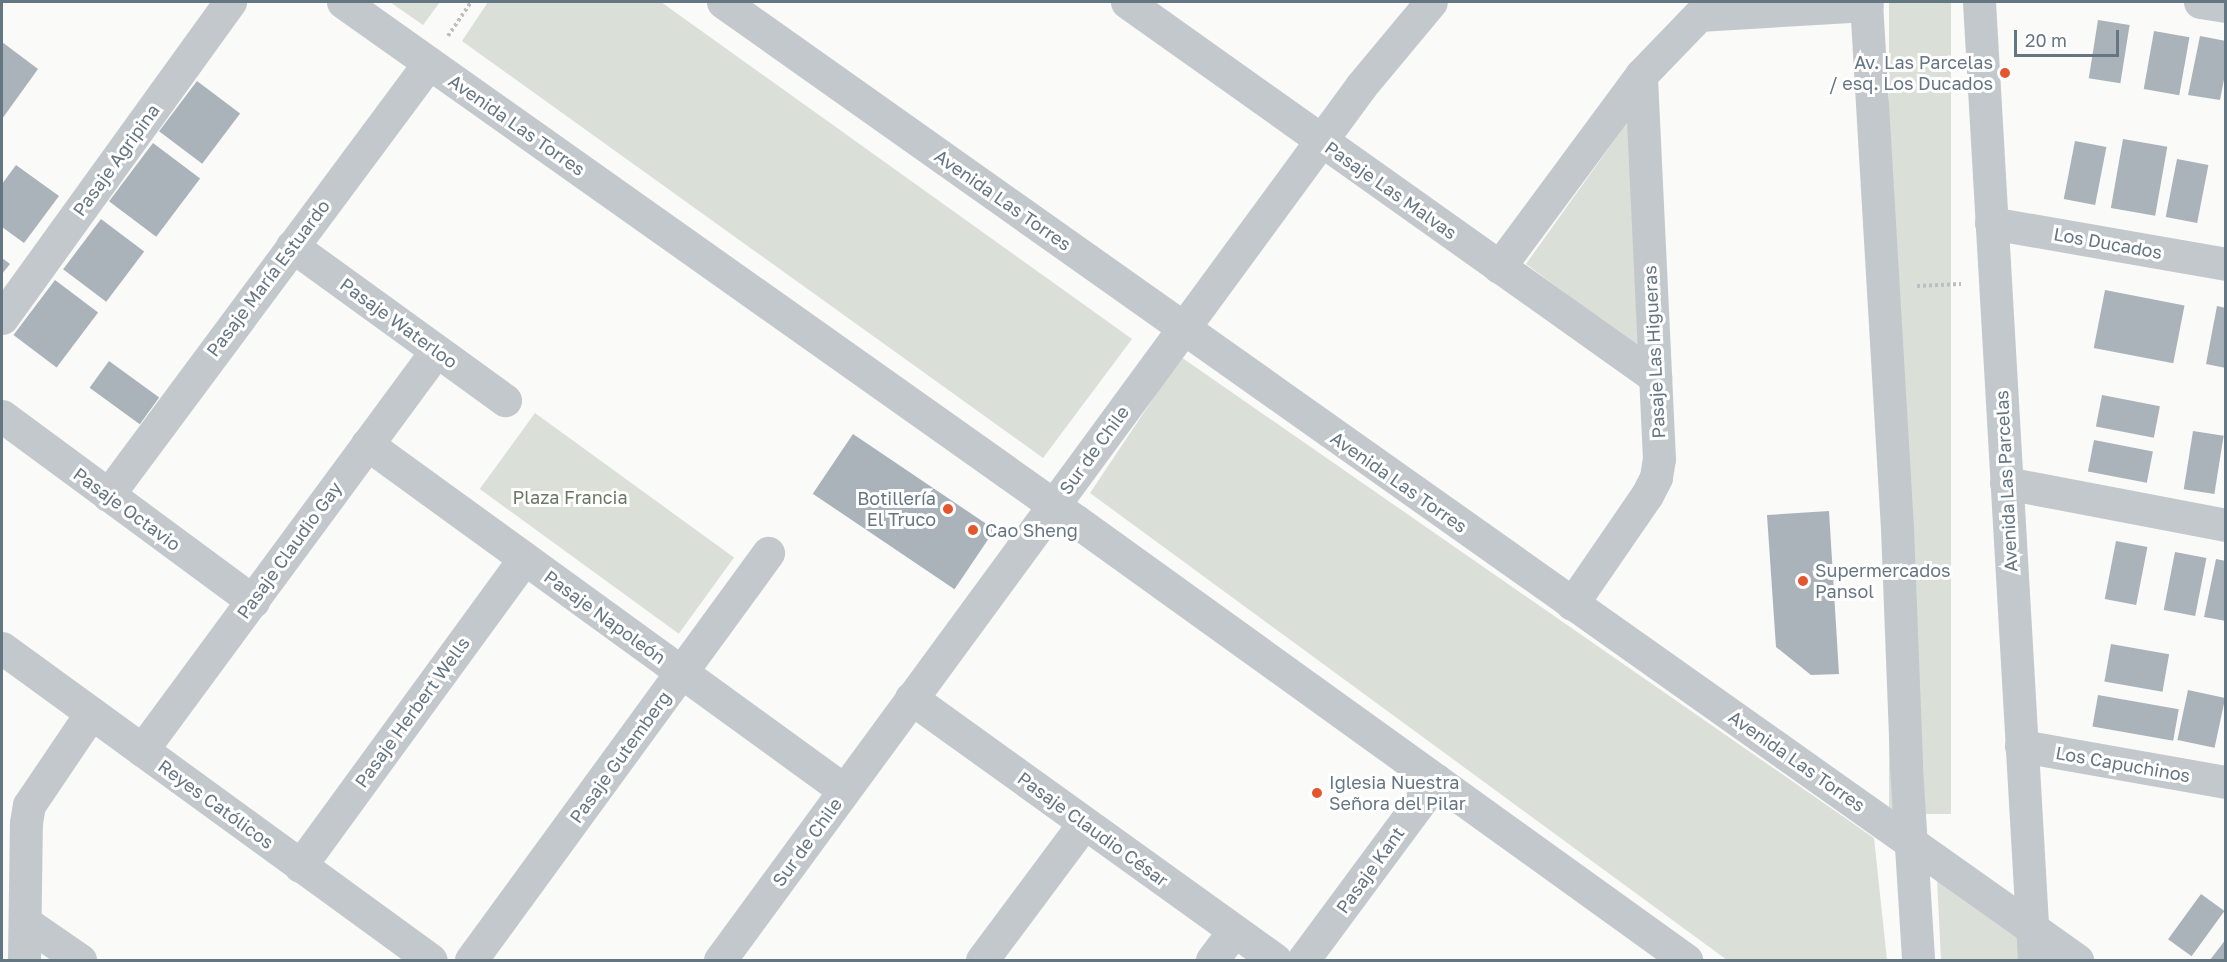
<!DOCTYPE html>
<html>
<head>
<meta charset="utf-8">
<style>
  body { margin:0 }
  #map { position:relative; width:2227px; height:962px; overflow:hidden; background:#fafaf8; font-family:"Golos Text",sans-serif }
  div>[style] { position:absolute }
  .green>* { inset:0; background:#dadfd7; transform-origin:0 0 }
  .building>* { inset:0; background:#aab3b9; transform-origin:0 0 }
  .path>* { height:4px; margin-top:-2px; transform-origin:0; background:repeating-linear-gradient(90deg,#bbbfc2 0 3px,transparent 0 6px) }
  .minor>* { height:33px; margin:-16.5px; padding:0 16.5px; transform-origin:16.5px; border-radius:16.5px; background:#c3c8cc }
  .dots>* { width:16px; height:16px; translate:-50% -50%; box-sizing:border-box; border:3px solid #fff; border-radius:50% }
  span { translate:-50% -50%; white-space:nowrap; text-align:center; line-height:1.15; -webkit-text-stroke:6px #fff; paint-order:stroke }
  .poi-label { font-size:18px; color:#657683 }
  .right { translate:-100% -50%; text-align:right }
  .left { translate:0 -50%; text-align:left }
  .street-label { font-size:18px; color:#657683 }
  .park-label { font-size:18px; color:#687a64 }
  .frame { position:absolute; inset:0; border:3px solid #657683; pointer-events:none }
  .scale { position:absolute; left:2014px; top:30px; width:105px; height:27px; box-sizing:border-box; border:3px solid #657683; border-top:0; padding-left:8px; font-size:18px; line-height:21px; white-space:nowrap; color:#657683; -webkit-text-stroke:4px #fff; paint-order:stroke }
</style>
</head>
<body>
<div id="map">
  <div class="green">
    <div style="clip-path:polygon(390px 2px,440px 2px,423px 25px)"></div>
    <div style="clip-path:polygon(488px 2px,661px 2px,1132px 339px,1043px 458px,462px 41px)"></div>
    <div style="left:1889px;top:2px;width:62px;height:812px"></div>
    <div style="clip-path:polygon(1628px 121px,1645px 353px,1526px 264px)"></div>
    <div style="clip-path:polygon(1181px 357px,1874px 838px,1887px 960px,1727px 960px,1090px 493px)"></div>
    <div style="left:535px;top:413px;width:246px;height:94px;rotate:36deg"></div>
    <div style="clip-path:polygon(1937px 879px,2021px 938px,2021px 960px,1941px 960px)"></div>
  </div>
  <div class="building">
    <div style="left:2098px;top:20px;width:32px;height:59px;rotate:9deg"></div>
    <div style="left:2154px;top:31px;width:36px;height:59px;rotate:10deg"></div>
    <div style="clip-path:polygon(2200px 36px,2226px 41px,2226px 69px,2220px 100px,2188px 95px)"></div>
    <div style="clip-path:polygon(2px 42px,38px 69px,2px 119px)"></div>
    <div style="left:197px;top:81px;width:54px;height:63px;rotate:37deg"></div>
    <div style="left:2123px;top:139px;width:45px;height:70px;rotate:10deg"></div>
    <div style="left:2075px;top:141px;width:32px;height:59px;rotate:11deg"></div>
    <div style="left:153px;top:143px;width:59px;height:73px;rotate:37deg"></div>
    <div style="left:2177px;top:159px;width:32px;height:59px;rotate:11deg"></div>
    <div style="clip-path:polygon(16px 165px,59px 196px,24px 243px,2px 227px,2px 184px)"></div>
    <div style="left:101px;top:219px;width:54px;height:63px;rotate:37deg"></div>
    <div style="clip-path:polygon(2px 258px,10px 264px,2px 274px)"></div>
    <div style="left:55px;top:280px;width:54px;height:69px;rotate:37deg"></div>
    <div style="left:2105px;top:290px;width:81px;height:59px;rotate:11deg"></div>
    <div style="clip-path:polygon(2217px 306px,2226px 308px,2226px 368px,2206px 364px)"></div>
    <div style="left:109px;top:361px;width:62px;height:33px;rotate:36deg"></div>
    <div style="left:2102px;top:395px;width:59px;height:32px;rotate:11deg"></div>
    <div style="left:2193px;top:431px;width:31px;height:59px;rotate:9deg"></div>
    <div style="left:853px;top:434px;width:171px;height:72px;rotate:34deg"></div>
    <div style="left:2094px;top:440px;width:60px;height:32px;rotate:11deg"></div>
    <div style="clip-path:polygon(1829px 511px,1839px 674px,1811px 675px,1776px 647px,1767px 515px)"></div>
    <div style="left:2116px;top:541px;width:32px;height:59px;rotate:11deg"></div>
    <div style="left:2175px;top:552px;width:32px;height:59px;rotate:11deg"></div>
    <div style="clip-path:polygon(2216px 559px,2226px 561px,2226px 621px,2204px 617px)"></div>
    <div style="left:2111px;top:644px;width:59px;height:38px;rotate:10deg"></div>
    <div style="left:2188px;top:690px;width:38px;height:51px;rotate:12deg"></div>
    <div style="left:2098px;top:695px;width:82px;height:32px;rotate:10deg"></div>
    <div style="left:2201px;top:894px;width:29px;height:56px;rotate:36deg"></div>
    <div style="clip-path:polygon(2226px 939px,2226px 960px,2210px 960px)"></div>
  </div>
  <div class="path">
    <div style="left:448px;top:36px;width:41px;rotate:-55.9deg"></div>
    <div style="left:1917px;top:286px;width:44px;rotate:-2.6deg"></div>
  </div>
  <div class="minor">
    <div style="left:343px;top:2px;width:898px;rotate:35.3deg"></div>
    <div style="left:1076px;top:521px;width:752px;rotate:35.74deg"></div>
    <div style="left:723px;top:2px;width:1659px;rotate:35.28deg"></div>
    <div style="left:1127px;top:2px;width:648px;rotate:35.38deg"></div>
    <div style="left:1866px;top:2px;width:527px;rotate:86.63deg"></div>
    <div style="left:1897px;top:528px;width:239px;rotate:87.8deg"></div>
    <div style="left:1906px;top:767px;width:193px;rotate:86.4deg"></div>
    <div style="left:1979px;top:2px;width:960px;rotate:86.71deg"></div>
    <div style="left:2200px;top:2px;width:26px;rotate:9deg"></div>
    <div style="left:1991px;top:223px;width:239px;rotate:9.9deg"></div>
    <div style="left:292px;top:246px;width:263px;rotate:35.9deg"></div>
    <div style="left:1499px;top:267px;width:239px;rotate:-53.5deg"></div>
    <div style="left:1641px;top:75px;width:83px;rotate:-46deg"></div>
    <div style="left:1699px;top:15px;width:168px;rotate:-3.4deg"></div>
    <div style="left:2px;top:318px;width:390px;rotate:-54.2deg"></div>
    <div style="left:2px;top:416px;width:312px;rotate:36.4deg"></div>
    <div style="left:367px;top:444px;width:589px;rotate:35.96deg"></div>
    <div style="left:2006px;top:483px;width:224px;rotate:10.8deg"></div>
    <div style="left:108px;top:495px;width:538px;rotate:-53.39deg"></div>
    <div style="left:1572px;top:604px;width:132px;rotate:-55.5deg"></div>
    <div style="left:1647px;top:495px;width:20px;rotate:-63deg"></div>
    <div style="left:1656px;top:477px;width:18px;rotate:-81deg"></div>
    <div style="left:1659px;top:459px;width:384px;rotate:-92.7deg"></div>
    <div style="left:2px;top:648px;width:530px;rotate:36.03deg"></div>
    <div style="left:911px;top:698px;width:448px;rotate:35.7deg"></div>
    <div style="left:2021px;top:746px;width:208px;rotate:10deg"></div>
    <div style="left:142px;top:750px;width:496px;rotate:-53.6deg"></div>
    <div style="left:300px;top:866px;width:380px;rotate:-53.9deg"></div>
    <div style="left:25px;top:922px;width:67px;rotate:34.6deg"></div>
    <div style="left:24px;top:960px;width:137px;rotate:-89.2deg"></div>
    <div style="left:26px;top:823px;width:18px;rotate:-81deg"></div>
    <div style="left:29px;top:805px;width:111px;rotate:-56deg"></div>
    <div style="left:471px;top:960px;width:504px;rotate:-53.88deg"></div>
    <div style="left:720px;top:960px;width:1084px;rotate:-53.74deg"></div>
    <div style="left:1361px;top:86px;width:109px;rotate:-50.2deg"></div>
    <div style="left:982px;top:960px;width:171px;rotate:-53.3deg"></div>
    <div style="left:1212px;top:960px;width:36px;rotate:-53deg"></div>
    <div style="left:1303px;top:960px;width:224px;rotate:-53.5deg"></div>
  </div>
  <div class="dots">
    <div style="left:2005px;top:73px;background:#e4572e"></div>
    <div style="left:948px;top:509px;background:#e4572e"></div>
    <div style="left:973px;top:530px;background:#e4572e"></div>
    <div style="left:1803px;top:581px;background:#e4572e"></div>
    <div style="left:1317px;top:793px;background:#e4572e"></div>
  </div>
  <div class="poi-label">
    <span class="right" style="left:1993px;top:73px">Av. Las Parcelas<br>/ esq. Los Ducados</span>
    <span class="right" style="left:936px;top:509px">Botillería<br>El Truco</span>
    <span class="left" style="left:985px;top:530px">Cao Sheng</span>
    <span class="left" style="left:1815px;top:581px">Supermercados<br>Pansol</span>
    <span class="left" style="left:1329px;top:793px">Iglesia Nuestra<br>Señora del Pilar</span>
  </div>
  <div class="street-label">
    <span style="left:517px;top:125px;rotate:35deg">Avenida Las Torres</span>
    <span style="left:116px;top:160px;rotate:-54deg">Pasaje Agripina</span>
    <span style="left:1391px;top:190px;rotate:35deg">Pasaje Las Malvas</span>
    <span style="left:1003px;top:200px;rotate:35deg">Avenida Las Torres</span>
    <span style="left:2108px;top:243px;rotate:10deg">Los Ducados</span>
    <span style="left:268px;top:278px;rotate:-53deg">Pasaje María Estuardo</span>
    <span style="left:399px;top:323px;rotate:36deg">Pasaje Waterloo</span>
    <span style="left:1654px;top:352px;rotate:-93deg">Pasaje Las Higueras</span>
    <span style="left:1094px;top:450px;rotate:-54deg">Sur de Chile</span>
    <span style="left:2006px;top:481px;rotate:-93deg">Avenida Las Parcelas</span>
    <span style="left:1399px;top:482px;rotate:35deg">Avenida Las Torres</span>
    <span style="left:127px;top:509px;rotate:36deg">Pasaje Octavio</span>
    <span style="left:289px;top:550px;rotate:-54deg">Pasaje Claudio Gay</span>
    <span style="left:605px;top:617px;rotate:36deg">Pasaje Napoleón</span>
    <span style="left:412px;top:712px;rotate:-54deg">Pasaje Herbert Wells</span>
    <span style="left:620px;top:757px;rotate:-54deg">Pasaje Gutemberg</span>
    <span style="left:1797px;top:761px;rotate:35deg">Avenida Las Torres</span>
    <span style="left:2123px;top:764px;rotate:10deg">Los Capuchinos</span>
    <span style="left:216px;top:804px;rotate:36deg">Reyes Católicos</span>
    <span style="left:1093px;top:829px;rotate:36deg">Pasaje Claudio César</span>
    <span style="left:807px;top:842px;rotate:-54deg">Sur de Chile</span>
    <span style="left:1370px;top:870px;rotate:-54deg">Pasaje Kant</span>
  </div>
  <div class="park-label">
    <span style="left:570px;top:497px">Plaza Francia</span>
  </div>
  <div class="frame"></div>
  <div class="scale">20 m</div>
</div>
</body>
</html>
